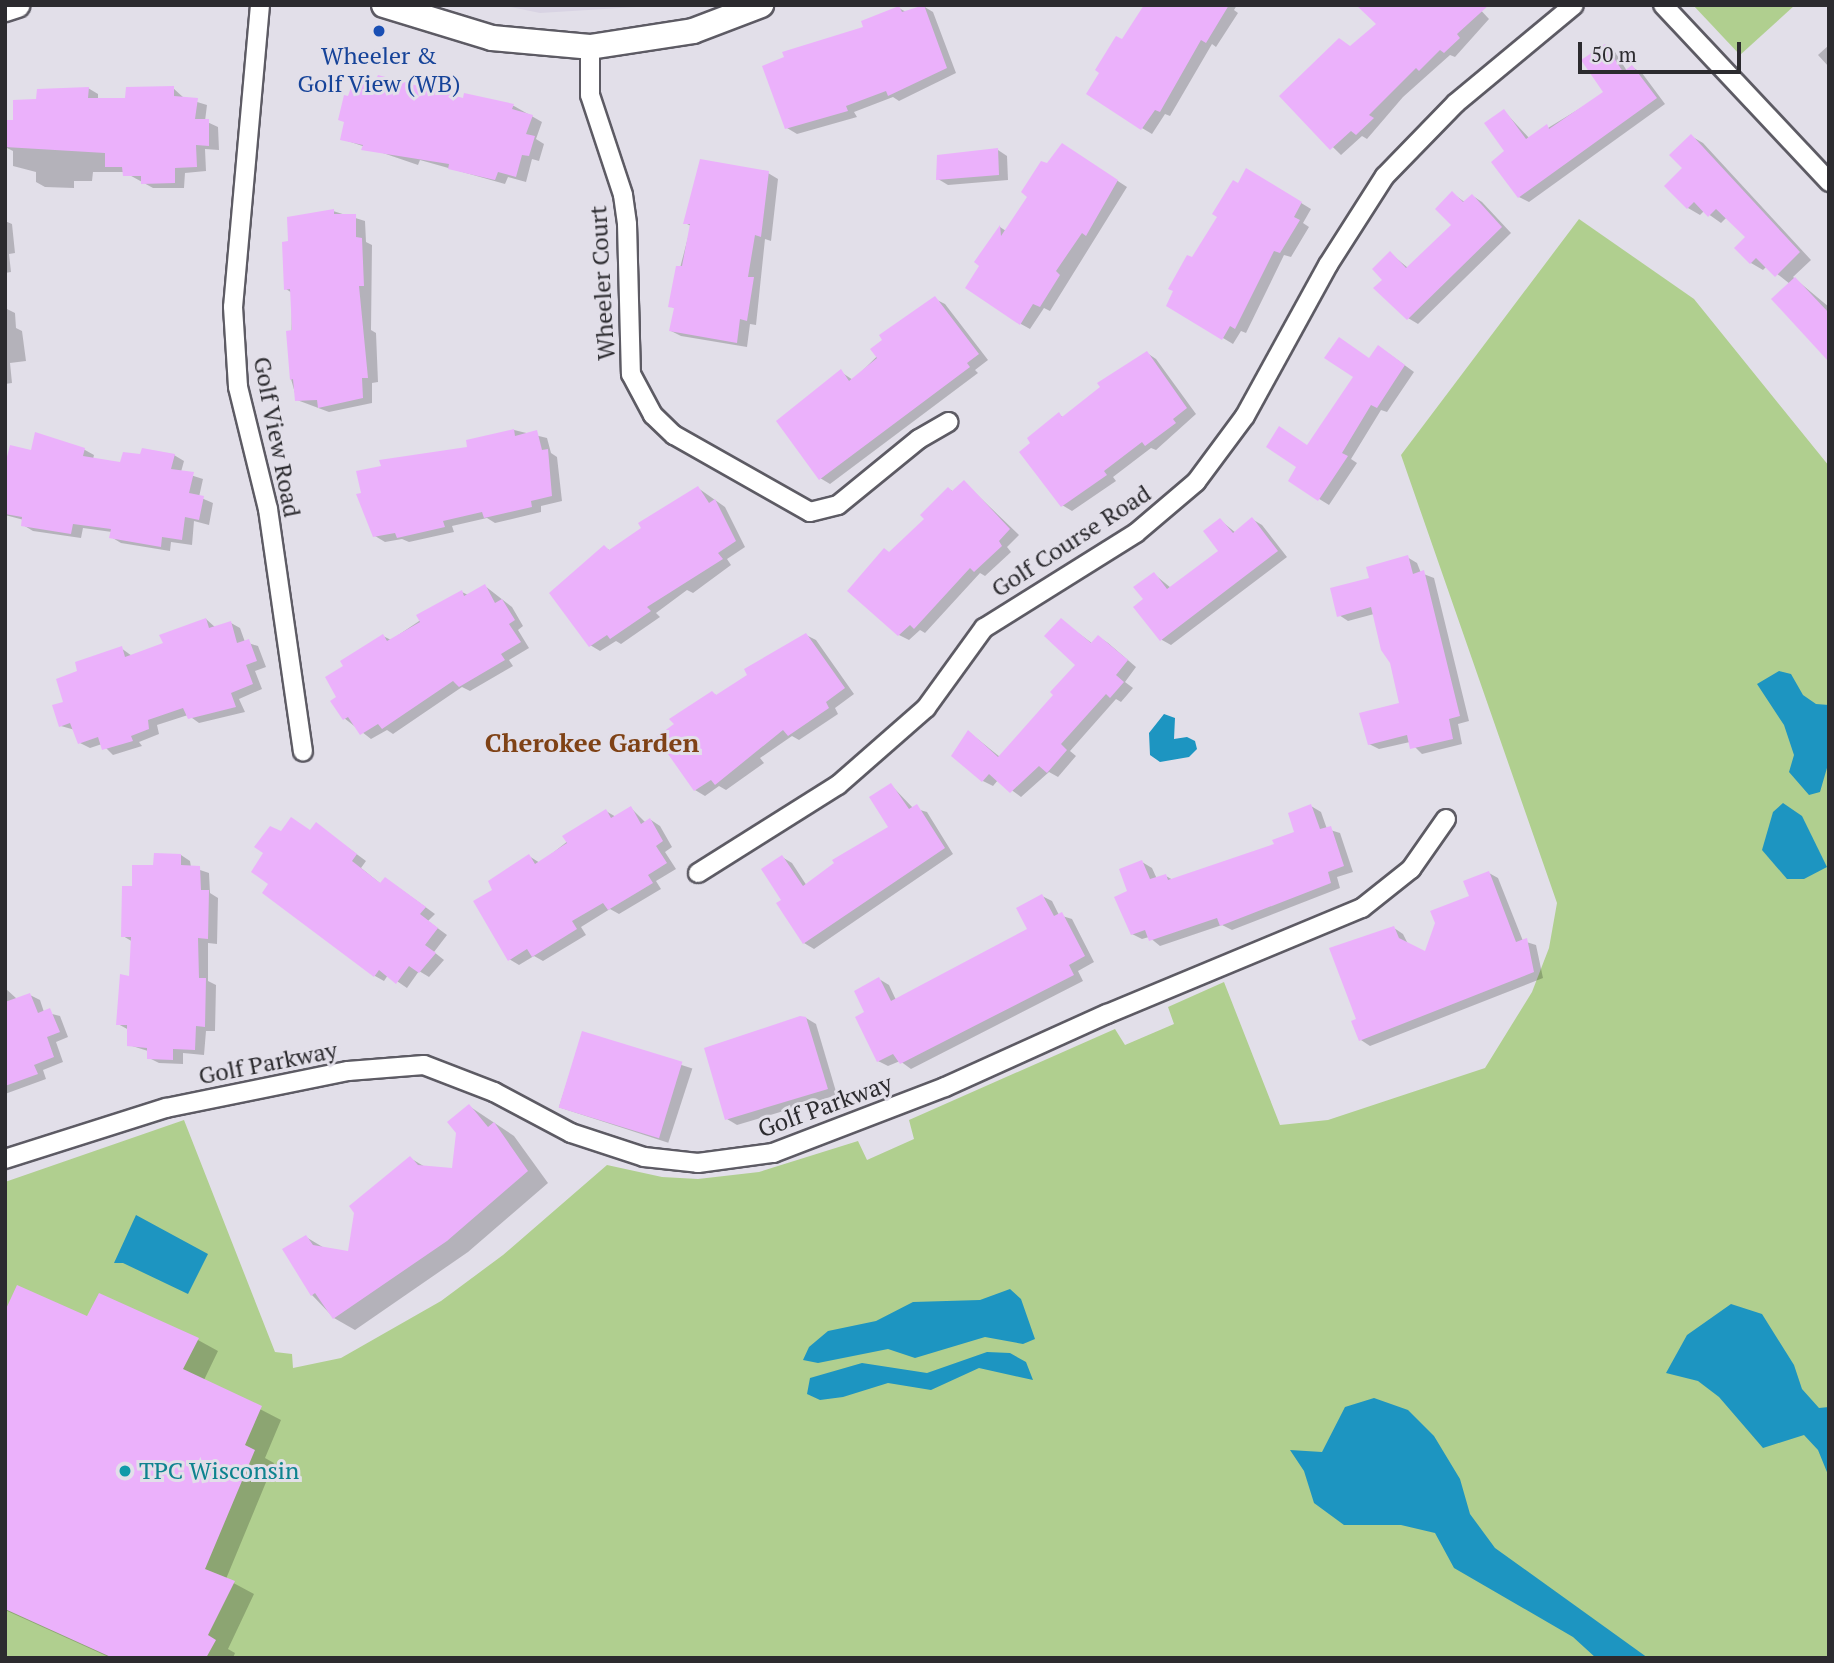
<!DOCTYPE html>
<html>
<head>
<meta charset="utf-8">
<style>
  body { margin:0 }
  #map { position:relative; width:1834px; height:1663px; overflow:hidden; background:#e2dfe9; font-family:"PT Serif",serif }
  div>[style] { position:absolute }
  .built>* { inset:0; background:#d8d3e3 }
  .green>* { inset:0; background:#b0cf8f }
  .water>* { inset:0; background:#1d95c1 }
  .shadow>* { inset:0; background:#0003; transform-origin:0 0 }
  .building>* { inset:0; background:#ebb1fb; transform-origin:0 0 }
  .roads { filter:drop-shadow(2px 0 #5d5b64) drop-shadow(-2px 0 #5d5b64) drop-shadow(0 2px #5d5b64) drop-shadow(0 -2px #5d5b64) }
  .street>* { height:18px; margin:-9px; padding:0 9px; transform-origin:9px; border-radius:9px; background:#fff }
  .secondary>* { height:24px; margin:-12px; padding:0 12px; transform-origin:12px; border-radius:12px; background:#fff }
  .dots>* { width:19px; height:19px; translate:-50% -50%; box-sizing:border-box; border:4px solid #e2dfe9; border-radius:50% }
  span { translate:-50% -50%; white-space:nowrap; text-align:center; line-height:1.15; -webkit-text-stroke:6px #e2dfe9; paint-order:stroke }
  .transit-label { font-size:24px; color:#164399 }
  .street-label { font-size:24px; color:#2c2b2f }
  .culture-label { font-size:24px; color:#0d838f }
  .left { translate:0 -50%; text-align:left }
  .neighbourhood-label { font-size:26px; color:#7f4216; font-weight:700 }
  .frame { position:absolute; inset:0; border:7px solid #2c2b2f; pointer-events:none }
  .scale { position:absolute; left:1578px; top:42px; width:163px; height:32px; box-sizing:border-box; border:4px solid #2c2b2f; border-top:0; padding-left:9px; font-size:21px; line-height:24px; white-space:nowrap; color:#2c2b2f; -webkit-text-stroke:5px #e2dfe9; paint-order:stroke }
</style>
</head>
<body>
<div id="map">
  <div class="built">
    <div style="clip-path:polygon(501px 5px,668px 5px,540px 13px)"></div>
  </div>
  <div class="green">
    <div style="clip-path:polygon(1693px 5px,1795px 5px,1740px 55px)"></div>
    <div style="clip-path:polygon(1579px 219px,1694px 299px,1829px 466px,1829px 1658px,5px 1658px,5px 1182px,184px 1120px,275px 1352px,292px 1354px,293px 1368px,341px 1358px,441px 1301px,503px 1255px,607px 1165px,662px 1177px,698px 1179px,759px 1172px,858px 1141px,867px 1160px,914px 1139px,909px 1120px,1115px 1029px,1125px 1045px,1174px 1024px,1168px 1007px,1224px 982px,1280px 1125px,1328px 1120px,1485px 1068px,1532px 992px,1549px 948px,1557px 903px,1401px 455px)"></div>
  </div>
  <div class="water">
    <div style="clip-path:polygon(1779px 671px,1791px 674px,1803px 695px,1816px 704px,1829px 705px,1829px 761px,1820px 792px,1809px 795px,1789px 772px,1794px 755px,1784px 725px,1757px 684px)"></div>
    <div style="clip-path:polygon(1164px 714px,1175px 718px,1174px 739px,1187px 737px,1195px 741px,1197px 749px,1189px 757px,1160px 762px,1150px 755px,1149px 733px)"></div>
    <div style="clip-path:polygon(1783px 803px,1802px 816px,1827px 867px,1804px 879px,1787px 879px,1762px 850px,1773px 812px)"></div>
    <div style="clip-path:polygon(136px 1215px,208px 1254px,188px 1294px,123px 1263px,114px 1263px)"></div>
    <div style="clip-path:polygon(1010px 1289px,1021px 1299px,1035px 1339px,1023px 1344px,985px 1337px,915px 1358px,888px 1349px,818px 1363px,803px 1360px,809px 1347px,828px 1331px,876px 1321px,913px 1302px,980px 1300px)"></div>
    <div style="clip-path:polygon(1731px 1304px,1762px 1314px,1794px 1365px,1802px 1389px,1819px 1408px,1829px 1407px,1829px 1477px,1818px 1450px,1804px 1435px,1763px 1448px,1719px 1397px,1698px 1381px,1666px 1373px,1687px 1335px)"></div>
    <div style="clip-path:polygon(987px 1352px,1010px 1353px,1026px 1362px,1033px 1380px,979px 1368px,931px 1390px,888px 1383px,843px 1397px,820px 1400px,807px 1394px,810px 1378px,862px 1363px,927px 1373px)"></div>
    <div style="clip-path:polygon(1374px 1398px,1408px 1410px,1434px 1436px,1460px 1479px,1470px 1514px,1495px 1548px,1648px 1658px,1596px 1658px,1573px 1637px,1454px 1568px,1435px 1533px,1401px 1525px,1344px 1525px,1314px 1503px,1304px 1471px,1290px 1450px,1322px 1452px,1345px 1407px)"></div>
  </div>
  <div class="shadow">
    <div style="clip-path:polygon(1146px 5px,1237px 5px,1234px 10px,1238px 13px,1216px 47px,1212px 44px,1170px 116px,1165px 114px,1152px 134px,1142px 128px,1123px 41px)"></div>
    <div style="clip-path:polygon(1476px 5px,1489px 19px,1455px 57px,1450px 55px,1403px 97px,1367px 139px,1362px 136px,1341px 155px,1281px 96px,1352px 48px)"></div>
    <div style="clip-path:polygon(923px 6px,933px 12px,956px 73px,899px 101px,893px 97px,854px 112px,857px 117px,797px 134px,787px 128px,865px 28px,899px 8px,906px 12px)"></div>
    <div style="clip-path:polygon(1829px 45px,1829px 67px,1818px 55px)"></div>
    <div style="clip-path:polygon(1605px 46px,1615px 52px,1627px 71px,1632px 67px,1642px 73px,1665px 104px,1529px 202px,1519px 197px,1506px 152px,1504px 111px,1530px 139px,1605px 93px)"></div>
    <div style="clip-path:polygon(88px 88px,98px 94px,98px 100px,127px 99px,173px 88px,184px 98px,207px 105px,205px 121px,218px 127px,219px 150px,205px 149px,206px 171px,185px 173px,184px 188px,153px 188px,124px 172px,93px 172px,92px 181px,74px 181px,74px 188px,45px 187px,36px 182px,36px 172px,13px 166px,13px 151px,5px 147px,15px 121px,38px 100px)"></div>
    <div style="clip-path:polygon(465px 95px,514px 106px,542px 122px,536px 139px,544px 144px,539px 161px,532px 159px,526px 182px,508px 177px,505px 184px,420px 160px,418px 165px,342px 139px,464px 101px)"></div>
    <div style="clip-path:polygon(1691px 136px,1703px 143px,1811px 260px,1793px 277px,1829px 307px,1829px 358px,1790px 284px,1767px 266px,1763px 270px,1751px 263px,1747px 237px,1727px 217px,1721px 223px,1704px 211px,1700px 215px,1688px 208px,1685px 168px)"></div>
    <div style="clip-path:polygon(998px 150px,1007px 156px,1008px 180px,948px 185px,938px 179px)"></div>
    <div style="clip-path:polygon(1072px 151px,1127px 187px,1050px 311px,1044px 308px,1030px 329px,1021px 324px,981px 266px,1000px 227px,1006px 231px)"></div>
    <div style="clip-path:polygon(1247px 170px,1311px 209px,1303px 223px,1309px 227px,1291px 257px,1284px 255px,1246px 333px,1241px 331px,1233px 344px,1168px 305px)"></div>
    <div style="clip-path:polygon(768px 173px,778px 179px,771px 241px,765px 239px,756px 325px,750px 324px,747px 347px,681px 336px,671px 331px,676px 309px,670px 306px,691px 226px,685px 223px)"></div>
    <div style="clip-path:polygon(1452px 193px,1466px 203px,1473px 196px,1482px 202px,1511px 233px,1418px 324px,1408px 318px,1385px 280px,1390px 253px,1408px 268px,1453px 225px)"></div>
    <div style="clip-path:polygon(333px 211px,365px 221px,366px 242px,372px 245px,371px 330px,376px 333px,378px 382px,372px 383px,372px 403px,329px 412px,297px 400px,291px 379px,292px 293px,286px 289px,290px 242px)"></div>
    <div style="clip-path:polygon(5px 221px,12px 224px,15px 253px,9px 254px,11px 272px,5px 273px)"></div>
    <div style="clip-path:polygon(935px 299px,945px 304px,988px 360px,975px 370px,978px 373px,830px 484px,820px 478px,841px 372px,853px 380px)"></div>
    <div style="clip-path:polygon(5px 308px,15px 313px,16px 328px,22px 331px,26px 361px,10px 363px,12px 383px,5px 384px)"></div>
    <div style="clip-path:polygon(1147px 353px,1156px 359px,1196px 414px,1156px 450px,1151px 448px,1113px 477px,1116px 481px,1072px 511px,1062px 505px,1059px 415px,1065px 418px)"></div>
    <div style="clip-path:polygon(1388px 353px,1414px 372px,1387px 412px,1381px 410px,1351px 459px,1357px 463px,1329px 505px,1290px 481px,1355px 376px,1370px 360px)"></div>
    <div style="clip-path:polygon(514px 430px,547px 438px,551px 453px,557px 457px,562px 501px,541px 506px,541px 512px,495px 523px,487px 518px,452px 526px,454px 532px,409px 542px,402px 539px,385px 542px,375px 536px,469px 448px)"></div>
    <div style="clip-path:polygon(37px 434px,85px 450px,94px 455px,93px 459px,122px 464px,174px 455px,184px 461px,181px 472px,203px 479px,199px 497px,213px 503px,209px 525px,194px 521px,192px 545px,171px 542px,170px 551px,121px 543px,111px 537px,112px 532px,83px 528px,81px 538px,33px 531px,23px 525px,24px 520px,5px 515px,5px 470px,33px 452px)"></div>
    <div style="clip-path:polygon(964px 482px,1019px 535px,1007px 547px,1011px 552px,985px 576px,980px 573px,925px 633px,920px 630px,909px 640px,899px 635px,890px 554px,927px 519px,949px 489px,954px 492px)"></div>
    <div style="clip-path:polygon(698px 488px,725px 507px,745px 547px,727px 559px,731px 565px,693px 593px,687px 590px,656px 613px,660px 617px,621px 644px,616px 641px,600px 651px,590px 645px,604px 547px,611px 551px)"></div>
    <div style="clip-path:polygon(1252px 519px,1262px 525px,1287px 557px,1171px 645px,1162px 640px,1146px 599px,1154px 574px,1171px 588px,1221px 551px,1220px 520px,1236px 533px)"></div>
    <div style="clip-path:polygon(1407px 557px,1417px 563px,1421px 573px,1434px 578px,1469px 721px,1458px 724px,1462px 744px,1422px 754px,1410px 742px,1379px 749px,1369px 744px,1402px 704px,1392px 663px,1374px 614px,1348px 621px,1339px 615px,1371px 580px)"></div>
    <div style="clip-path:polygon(485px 586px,512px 607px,523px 626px,518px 630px,529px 648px,509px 660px,513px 666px,470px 691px,462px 687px,393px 734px,387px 730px,371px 739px,344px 718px,383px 636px,391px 640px,462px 592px,468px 595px)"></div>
    <div style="clip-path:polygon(206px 619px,216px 628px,231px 623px,240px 628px,245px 642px,258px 646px,266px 667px,255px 671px,262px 689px,239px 699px,245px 712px,199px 723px,188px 715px,157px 725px,159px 734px,139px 742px,142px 746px,113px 755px,102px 744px,90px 748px,80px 743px,75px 730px,61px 726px,65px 703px,79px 672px,121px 648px,132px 656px,165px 644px)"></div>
    <div style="clip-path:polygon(1061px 620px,1093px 644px,1099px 637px,1108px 643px,1136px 667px,1125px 682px,1133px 688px,1121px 702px,1116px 699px,1070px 751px,1076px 756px,1058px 777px,1049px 772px,1021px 797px,998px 780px,993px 786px,983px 781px,954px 756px,969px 732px,1000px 757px,1056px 695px,1078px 665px)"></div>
    <div style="clip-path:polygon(806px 635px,816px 640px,854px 694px,835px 708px,838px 714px,799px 740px,792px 736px,760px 758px,764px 763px,726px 790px,719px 786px,705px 796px,695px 790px,712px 693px,718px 696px)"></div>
    <div style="clip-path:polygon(891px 785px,913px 808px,927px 812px,953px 854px,814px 949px,804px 943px,783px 900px,782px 857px,792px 863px,807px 886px,891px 828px)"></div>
    <div style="clip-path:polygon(1311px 806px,1321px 812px,1327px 829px,1340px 833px,1353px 872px,1337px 877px,1340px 888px,1232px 930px,1222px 925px,1160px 946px,1149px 937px,1142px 939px,1132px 934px,1130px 892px,1142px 862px,1152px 868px,1157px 879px,1166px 876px,1173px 880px,1276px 845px,1296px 834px)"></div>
    <div style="clip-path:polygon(631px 808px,646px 823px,651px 820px,660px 826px,672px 847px,665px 852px,676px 869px,656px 881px,661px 889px,619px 914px,610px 909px,581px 927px,586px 935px,543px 961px,534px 956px,519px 965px,509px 959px,494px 890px,529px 856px,540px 863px,606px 811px,616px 817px)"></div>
    <div style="clip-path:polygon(316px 824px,366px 861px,361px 868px,381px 884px,395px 885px,435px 914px,428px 921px,447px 935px,434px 952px,444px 960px,429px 977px,419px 971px,407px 988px,388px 975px,384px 981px,375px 976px,270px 884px,281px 833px,311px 831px)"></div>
    <div style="clip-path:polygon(181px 855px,190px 861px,191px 867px,209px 873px,210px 893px,218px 898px,217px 944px,208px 943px,208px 981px,216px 985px,215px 1031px,206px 1031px,204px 1055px,183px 1053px,183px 1064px,159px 1063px,149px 1058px,148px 1051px,129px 1045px,129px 1030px,118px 1024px,131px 978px,133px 942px,123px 936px,134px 887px,154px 867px)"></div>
    <div style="clip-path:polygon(1489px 873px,1498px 878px,1523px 941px,1536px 945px,1543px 978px,1370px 1046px,1361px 1040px,1359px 1020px,1394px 928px,1403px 934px,1408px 944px,1426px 953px,1437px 923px,1471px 897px)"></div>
    <div style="clip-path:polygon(1042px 896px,1052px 901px,1059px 915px,1072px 919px,1094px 962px,1078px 971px,1083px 981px,911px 1069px,900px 1061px,888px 1066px,878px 1061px,866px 1013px,879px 979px,889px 985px,896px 1000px,1029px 930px)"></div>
    <div style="clip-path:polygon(5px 988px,17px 999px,30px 995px,40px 1000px,44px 1012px,60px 1016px,68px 1037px,56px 1042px,63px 1062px,43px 1070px,46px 1079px,5px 1094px)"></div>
    <div style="clip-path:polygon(806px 1018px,816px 1024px,837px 1095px,737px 1125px,727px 1119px)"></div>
    <div style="left:583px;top:1033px;width:115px;height:78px;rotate:18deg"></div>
    <div style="clip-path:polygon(469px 1106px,514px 1136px,548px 1183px,468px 1252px,355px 1330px,334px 1318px,312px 1295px,306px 1237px,326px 1249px,350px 1253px,410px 1158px,427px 1168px,454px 1170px)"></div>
    <div style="clip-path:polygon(5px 1315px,88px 1318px,198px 1340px,218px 1351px,204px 1380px,281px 1420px,265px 1458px,274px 1463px,226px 1579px,254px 1594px,228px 1649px,235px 1653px,233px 1658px,111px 1658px,5px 1610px)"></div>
  </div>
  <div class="building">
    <div style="clip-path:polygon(924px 5px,947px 68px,888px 96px,886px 91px,846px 106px,848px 111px,785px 129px,762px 66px,784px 57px,782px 52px,863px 27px,861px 21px,899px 6px,902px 12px)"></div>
    <div style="clip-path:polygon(1144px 5px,1229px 5px,1206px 43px,1201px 40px,1160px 112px,1155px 110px,1141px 130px,1086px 94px,1099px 73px,1095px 70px,1116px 36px,1122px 39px)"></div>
    <div style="clip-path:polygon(1356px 5px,1489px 5px,1457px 34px,1460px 38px,1444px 53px,1440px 50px,1419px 71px,1416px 68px,1369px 115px,1374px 118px,1356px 135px,1351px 131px,1330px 150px,1279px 96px,1339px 38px,1350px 46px,1376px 24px)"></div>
    <div style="clip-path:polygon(1605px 44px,1623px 72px,1632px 65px,1657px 98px,1518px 198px,1491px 162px,1504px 151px,1484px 123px,1504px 109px,1526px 139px,1547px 124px,1549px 129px,1603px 92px,1581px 60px)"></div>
    <div style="clip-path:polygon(378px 75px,463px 98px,464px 93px,514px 104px,512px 109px,533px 115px,526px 134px,535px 136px,529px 156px,522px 155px,516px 177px,498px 172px,495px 180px,448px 169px,449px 164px,361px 150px,363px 145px,340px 140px,344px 122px,338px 120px,344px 95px,348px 96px,355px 76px,375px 81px)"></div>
    <div style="clip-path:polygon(174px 86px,174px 96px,198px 98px,195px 119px,209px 119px,209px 146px,196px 145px,197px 167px,175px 168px,175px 183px,141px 184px,141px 176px,123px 176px,122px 167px,105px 167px,105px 153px,5px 147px,5px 120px,13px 120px,13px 100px,36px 99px,37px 89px,89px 87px,88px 98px,125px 98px,126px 87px)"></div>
    <div style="clip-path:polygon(1691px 134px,1800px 252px,1775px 277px,1756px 258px,1750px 264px,1734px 248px,1745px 237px,1716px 209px,1708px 217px,1694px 202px,1687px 209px,1664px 186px,1682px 168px,1669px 155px)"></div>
    <div style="clip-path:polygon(1062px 143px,1118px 180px,1086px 236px,1082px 233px,1056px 271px,1060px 275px,1040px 307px,1033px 304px,1020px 325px,965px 288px,979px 266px,974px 262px,1000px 225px,1001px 236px,1027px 197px,1021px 192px,1041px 161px,1047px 163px)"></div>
    <div style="clip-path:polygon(998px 148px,999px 175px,936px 180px,937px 155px)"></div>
    <div style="clip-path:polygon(700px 159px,769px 171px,761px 237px,755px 235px,748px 277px,754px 277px,747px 321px,740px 319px,737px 343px,669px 331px,674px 308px,668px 307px,676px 266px,682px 266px,690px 224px,683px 224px)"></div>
    <div style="clip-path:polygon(1246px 168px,1302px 202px,1294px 217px,1300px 220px,1280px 253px,1274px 251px,1235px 329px,1230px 326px,1222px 340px,1166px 306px,1173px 291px,1168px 289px,1187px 255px,1192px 257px,1217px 217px,1212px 214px,1233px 180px,1238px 183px)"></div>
    <div style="clip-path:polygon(1452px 191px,1463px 202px,1472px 194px,1502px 227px,1407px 320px,1373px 288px,1382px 280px,1372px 269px,1390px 251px,1406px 268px,1451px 225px,1435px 209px)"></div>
    <div style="clip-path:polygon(334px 209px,334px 214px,356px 214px,356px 237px,362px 238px,364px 286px,359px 286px,368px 378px,362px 378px,363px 398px,318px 408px,317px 400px,295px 401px,293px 379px,290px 380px,286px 331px,292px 330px,290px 289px,284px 290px,282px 242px,288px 241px,287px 217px)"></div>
    <div style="clip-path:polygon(1795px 277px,1829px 313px,1829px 362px,1771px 299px)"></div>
    <div style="clip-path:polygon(935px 296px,979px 354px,967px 363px,970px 367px,819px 480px,776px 421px,841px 369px,849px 381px,877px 358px,870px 349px,882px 340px,879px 335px)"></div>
    <div style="clip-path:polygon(1339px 337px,1369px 358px,1378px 345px,1405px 365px,1377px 408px,1371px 405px,1342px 453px,1348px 456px,1318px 501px,1288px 481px,1296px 467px,1266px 447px,1279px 426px,1307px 445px,1353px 377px,1324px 358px)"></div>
    <div style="clip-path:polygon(1147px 351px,1187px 408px,1173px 419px,1176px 423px,1145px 446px,1142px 442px,1104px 471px,1107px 475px,1061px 507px,1019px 452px,1030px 443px,1027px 438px,1059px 412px,1062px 417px,1100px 387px,1097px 383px)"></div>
    <div style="clip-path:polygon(514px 429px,515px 436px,537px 430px,542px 450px,548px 449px,552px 496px,531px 501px,532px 507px,484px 518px,482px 512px,443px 521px,445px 527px,397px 538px,395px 533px,373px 537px,356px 494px,361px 493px,356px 471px,381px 466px,379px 460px,467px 447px,466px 440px)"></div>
    <div style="clip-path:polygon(35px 432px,85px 448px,83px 456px,120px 462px,123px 452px,140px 454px,142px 448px,175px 454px,171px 469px,194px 472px,189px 493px,204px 496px,199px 520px,185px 517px,182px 540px,162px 537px,161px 547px,109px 538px,111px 529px,73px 524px,71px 534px,21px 526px,22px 517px,5px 514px,5px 465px,10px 445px,31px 450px)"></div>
    <div style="clip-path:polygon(964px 480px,1010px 529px,999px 541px,1002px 546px,974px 572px,970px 568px,914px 629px,910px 625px,898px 636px,847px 591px,884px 548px,889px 552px,924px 519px,920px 515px,948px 487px,952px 491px)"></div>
    <div style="clip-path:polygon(698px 486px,709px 503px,715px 499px,736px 541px,718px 553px,723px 559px,647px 607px,651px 611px,610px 639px,607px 635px,589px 647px,549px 593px,604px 545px,609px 550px,641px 528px,638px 523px)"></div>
    <div style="clip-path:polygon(1252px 517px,1278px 551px,1160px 641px,1133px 607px,1143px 599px,1133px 587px,1154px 572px,1167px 589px,1218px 551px,1203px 531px,1220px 518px,1233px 533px)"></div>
    <div style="clip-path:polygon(1408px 555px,1413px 574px,1424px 570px,1460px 716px,1449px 719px,1453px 739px,1410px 749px,1407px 735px,1368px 745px,1359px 713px,1399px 703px,1390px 663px,1381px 650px,1371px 607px,1337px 617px,1330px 588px,1369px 578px,1366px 567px)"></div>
    <div style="clip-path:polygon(485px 584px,495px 603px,502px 599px,515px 620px,509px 624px,521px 642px,501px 654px,505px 660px,459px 687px,453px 681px,382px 729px,378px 724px,360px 735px,348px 717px,343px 720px,330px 701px,336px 697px,325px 677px,343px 666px,340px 661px,383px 634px,387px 641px,420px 622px,416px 615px,462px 590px,464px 596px)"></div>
    <div style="clip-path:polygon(206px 618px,209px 628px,231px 621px,237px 643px,249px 639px,257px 661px,246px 665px,253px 684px,231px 693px,236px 707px,188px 719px,183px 708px,148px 720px,149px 729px,131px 736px,133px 741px,102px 750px,98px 737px,78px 744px,70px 723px,59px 727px,52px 705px,63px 702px,56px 679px,77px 671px,75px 662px,122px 646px,125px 657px,163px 643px,159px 635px)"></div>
    <div style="clip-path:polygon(1061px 618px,1091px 643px,1098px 635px,1128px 660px,1116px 675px,1124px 682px,1110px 698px,1106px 694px,1061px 744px,1067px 750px,1047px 773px,1039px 766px,1010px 793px,989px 774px,982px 782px,951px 756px,968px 730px,998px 757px,1053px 695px,1050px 692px,1075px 665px,1044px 636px)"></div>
    <div style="clip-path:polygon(806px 633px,845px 688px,826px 702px,829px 708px,788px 736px,783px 730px,715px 785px,711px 780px,694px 791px,656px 737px,674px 724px,669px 719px,712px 691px,716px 695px,747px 675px,744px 669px)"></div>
    <div style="clip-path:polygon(891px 783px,909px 809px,917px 804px,945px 848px,803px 944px,776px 903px,781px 900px,761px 869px,782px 855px,803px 886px,834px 863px,832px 860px,888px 827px,869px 797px)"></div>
    <div style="clip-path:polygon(1311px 804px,1320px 829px,1331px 826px,1344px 866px,1328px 872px,1331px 883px,1220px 926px,1217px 918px,1149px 941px,1145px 930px,1131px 935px,1114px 897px,1127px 891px,1119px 869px,1142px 860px,1150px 879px,1166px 874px,1168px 880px,1274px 844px,1272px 840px,1294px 832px,1288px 813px)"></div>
    <div style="clip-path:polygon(631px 806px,641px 824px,650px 818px,663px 841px,656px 846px,667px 863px,648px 875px,653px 883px,608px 910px,603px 903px,572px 921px,577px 929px,532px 957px,527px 949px,508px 961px,473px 901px,492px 890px,488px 881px,529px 854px,535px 864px,567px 843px,562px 836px,606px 809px,611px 818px)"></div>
    <div style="clip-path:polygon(291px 817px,310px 830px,316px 822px,357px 854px,352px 861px,380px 883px,385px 877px,426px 907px,420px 914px,438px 928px,425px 945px,436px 953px,419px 973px,409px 966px,396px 984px,379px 970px,374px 977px,262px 893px,268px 884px,251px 872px,263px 853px,254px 847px,270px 826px,281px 831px)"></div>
    <div style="clip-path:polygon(154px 853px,181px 854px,181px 865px,200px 866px,201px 890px,209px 890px,208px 939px,198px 938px,199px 978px,206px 978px,205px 1027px,196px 1026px,195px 1050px,173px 1049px,173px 1060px,147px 1059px,147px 1048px,127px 1046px,127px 1025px,116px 1025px,120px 974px,129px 976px,131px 937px,121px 937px,122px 886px,132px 886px,132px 865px,153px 865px)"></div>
    <div style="clip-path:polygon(1489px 871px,1516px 942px,1527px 938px,1534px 972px,1359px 1041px,1351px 1021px,1356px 1019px,1329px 948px,1394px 926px,1399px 938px,1425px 951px,1435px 923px,1430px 911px,1469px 896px,1463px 881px)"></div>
    <div style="clip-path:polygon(1042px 894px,1054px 916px,1062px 912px,1085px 956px,1069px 965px,1074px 975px,900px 1064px,893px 1054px,877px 1062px,855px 1017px,864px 1012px,854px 991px,879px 977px,891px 1001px,1027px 929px,1016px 908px)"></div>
    <div style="clip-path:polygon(30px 993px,38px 1013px,50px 1008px,60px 1032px,47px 1037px,54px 1057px,34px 1065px,38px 1074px,5px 1086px,5px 1002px)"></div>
    <div style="clip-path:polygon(800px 1016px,806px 1017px,828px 1089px,725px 1120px,704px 1048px)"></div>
    <div style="left:582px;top:1031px;width:105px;height:80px;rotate:17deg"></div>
    <div style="clip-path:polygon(469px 1104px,488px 1127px,494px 1122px,528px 1171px,447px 1241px,333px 1319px,315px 1293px,311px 1296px,282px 1249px,306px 1235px,313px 1245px,348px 1251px,354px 1213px,349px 1206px,410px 1156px,418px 1165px,452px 1168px,456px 1133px,447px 1122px)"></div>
    <div style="clip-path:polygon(17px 1285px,87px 1316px,99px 1293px,199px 1338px,183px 1369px,262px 1406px,245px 1445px,255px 1450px,205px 1569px,235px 1581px,208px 1635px,216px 1640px,206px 1658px,113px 1658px,5px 1609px,5px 1311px)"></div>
  </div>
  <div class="roads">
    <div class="street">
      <div style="left:260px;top:5px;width:303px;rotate:95.1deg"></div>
      <div style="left:233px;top:307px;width:80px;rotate:86.4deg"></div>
      <div style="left:238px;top:387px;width:126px;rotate:76.2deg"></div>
      <div style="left:268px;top:509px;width:245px;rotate:81.8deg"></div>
      <div style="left:1663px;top:5px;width:243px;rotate:46.8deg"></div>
      <div style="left:590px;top:47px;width:48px;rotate:90deg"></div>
      <div style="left:590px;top:95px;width:105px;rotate:71.7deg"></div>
      <div style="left:623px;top:195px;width:29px;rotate:82deg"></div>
      <div style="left:627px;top:224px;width:150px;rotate:88.5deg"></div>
      <div style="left:631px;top:374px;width:47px;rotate:61.8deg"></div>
      <div style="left:653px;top:415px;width:29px;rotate:44deg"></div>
      <div style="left:674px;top:435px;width:156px;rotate:29.5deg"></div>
      <div style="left:810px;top:512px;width:29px;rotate:-14deg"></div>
      <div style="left:838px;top:505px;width:104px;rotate:-39.2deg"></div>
      <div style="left:919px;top:439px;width:34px;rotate:-30deg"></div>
      <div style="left:698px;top:873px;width:165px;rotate:-32.2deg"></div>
      <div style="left:838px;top:785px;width:117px;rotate:-41.2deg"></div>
      <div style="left:926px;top:708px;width:99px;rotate:-54.1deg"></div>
      <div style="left:984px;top:628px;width:179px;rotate:-32deg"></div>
      <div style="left:1136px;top:533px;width:79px;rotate:-40.4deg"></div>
      <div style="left:1196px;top:482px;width:82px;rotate:-53.4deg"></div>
      <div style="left:1245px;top:416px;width:172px;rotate:-61.2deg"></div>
      <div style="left:1328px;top:265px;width:106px;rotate:-57.4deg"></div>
      <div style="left:1385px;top:176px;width:102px;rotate:-45.8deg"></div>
      <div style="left:1456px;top:103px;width:153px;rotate:-39.7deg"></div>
      <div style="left:5px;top:1159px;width:169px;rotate:-17.6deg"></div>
      <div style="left:166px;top:1108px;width:186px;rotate:-11.5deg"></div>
      <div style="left:348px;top:1071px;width:76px;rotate:-4.5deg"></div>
      <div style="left:424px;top:1065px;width:75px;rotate:21.1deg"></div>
      <div style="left:494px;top:1092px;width:87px;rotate:28deg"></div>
      <div style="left:571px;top:1133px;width:77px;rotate:18.2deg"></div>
      <div style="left:644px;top:1157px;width:54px;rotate:6.3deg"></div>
      <div style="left:698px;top:1163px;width:76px;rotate:-7.6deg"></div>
      <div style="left:773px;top:1153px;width:184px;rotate:-21deg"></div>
      <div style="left:945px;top:1087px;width:178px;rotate:-24.3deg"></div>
      <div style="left:1107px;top:1014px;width:276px;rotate:-22.6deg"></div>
      <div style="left:1362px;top:908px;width:63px;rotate:-38.5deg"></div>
      <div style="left:1411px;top:869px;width:61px;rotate:-55deg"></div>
    </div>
    <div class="secondary">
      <div style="left:384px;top:5px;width:113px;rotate:17deg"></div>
      <div style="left:492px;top:38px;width:98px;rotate:5.2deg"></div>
      <div style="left:590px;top:47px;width:104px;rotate:-8.8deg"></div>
      <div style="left:693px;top:31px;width:73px;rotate:-20.9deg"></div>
      <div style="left:5px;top:9px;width:13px;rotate:-18deg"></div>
    </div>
  </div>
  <div class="dots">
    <div style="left:379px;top:31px;background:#1a4fb4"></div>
    <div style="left:125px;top:1471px;background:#0f9aa8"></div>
  </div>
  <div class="transit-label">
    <span style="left:379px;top:70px">Wheeler &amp;<br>Golf View (WB)</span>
  </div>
  <div class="street-label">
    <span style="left:602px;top:283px;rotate:-93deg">Wheeler Court</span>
    <span style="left:277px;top:437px;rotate:79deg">Golf View Road</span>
    <span style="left:1071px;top:541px;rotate:-33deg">Golf Course Road</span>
    <span style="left:268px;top:1063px;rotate:-11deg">Golf Parkway</span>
    <span style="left:825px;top:1106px;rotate:-20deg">Golf Parkway</span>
  </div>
  <div class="culture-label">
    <span class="left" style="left:139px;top:1471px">TPC Wisconsin</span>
  </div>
  <div class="neighbourhood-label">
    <span style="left:592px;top:743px">Cherokee Garden</span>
  </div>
  <div class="frame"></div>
  <div class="scale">50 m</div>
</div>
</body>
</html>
